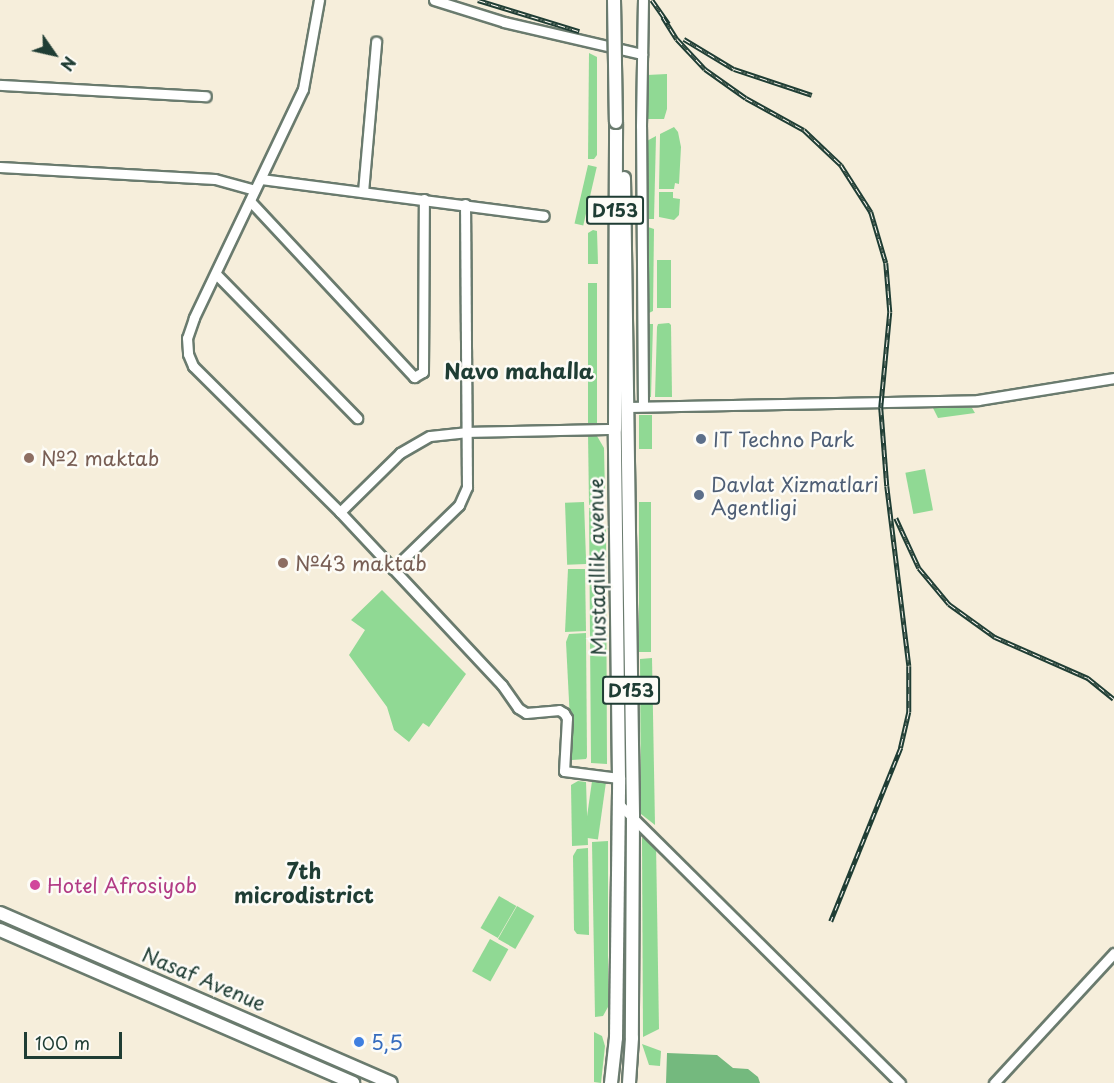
<!DOCTYPE html>
<html>
<head>
<meta charset="utf-8">
<style>
  body { margin:0 }
  #map { position:relative; width:1114px; height:1083px; overflow:hidden; background:#f6eedb; font-family:"Playpen Sans",sans-serif }
  div>[style] { position:absolute }
  .green>* { inset:0; background:#90d994; transform-origin:0 0 }
  .forest>* { inset:0; background:#74b97e }
  .roads { filter:drop-shadow(2px 0 #6a7b6e) drop-shadow(-2px 0 #6a7b6e) drop-shadow(0 2px #6a7b6e) drop-shadow(0 -2px #6a7b6e) }
  .minor>* { height:9px; margin:-4.5px; padding:0 4.5px; transform-origin:4.5px; border-radius:4.5px; background:#fff }
  .major>* { height:12px; margin:-6px; padding:0 6px; transform-origin:6px; border-radius:6px; background:#fff }
  .rail>* { height:4.5px; margin-top:-2.25px; transform-origin:0; background:repeating-linear-gradient(90deg,#fdfcf7 0 7px,#1f3d34 0 14px); box-sizing:border-box; border-block:2px solid #1f3d34 }
  .bridges { filter:drop-shadow(2px 0 #6a7b6e) drop-shadow(-2px 0 #6a7b6e) drop-shadow(0 2px #6a7b6e) drop-shadow(0 -2px #6a7b6e) }
  .major-bridge>* { height:12px; margin:-6px; padding:0 6px; transform-origin:6px; border-radius:6px; background:#fff }
  .dots>* { width:16px; height:16px; translate:-50% -50%; box-sizing:border-box; border:3px solid #fdfcf7; border-radius:50% }
  span { translate:-50% -50%; white-space:nowrap; text-align:center; line-height:1.15; -webkit-text-stroke:5px #fdfcf7; paint-order:stroke }
  .shield-label span { padding:2px 4px; background:#fdfcf7; border:2px solid; border-radius:4px; -webkit-text-stroke-width:0 }
  .shield-label { font-size:18px; color:#1f3d34; font-weight:700 }
  .service-label { font-size:20px; color:#4e5e75 }
  .left { translate:0 -50%; text-align:left }
  .education-label { font-size:20px; color:#785e54 }
  .street-label { font-size:20px; color:#1f3d34 }
  .hotel-label { font-size:20px; color:#b23c85 }
  .shop-label { font-size:20px; color:#366cbe }
  .neighbourhood-label { font-size:21px; color:#1f3d34; font-weight:700 }
  .north { position:absolute; left:24px; top:24px; width:60px; height:60px; -webkit-text-stroke:4px #fdfcf7; paint-order:stroke; rotate:124deg; font-size:16px; font-weight:700; line-height:24px; text-align:center; color:#1f3d34 }
  .north::after { content:''; display:block; margin:auto; width:21px; height:27px; background:#1f3d34; clip-path:polygon(50% 0,100% 100%,50% 72%,0 100%) }
  .scale { position:absolute; left:24px; top:1032px; width:98px; height:27px; box-sizing:border-box; border:3px solid #1f3d34; border-top:0; padding-left:8px; font-size:18px; line-height:21px; white-space:nowrap; color:#1f3d34; -webkit-text-stroke:4px #fdfcf7; paint-order:stroke }
</style>
</head>
<body>
<div id="map">
  <div class="green">
    <div style="clip-path:polygon(589px 53px,597px 57px,597px 155px,594px 159px,588px 159px)"></div>
    <div style="clip-path:polygon(667px 74px,667px 109px,664px 119px,645px 119px,647px 75px)"></div>
    <div style="clip-path:polygon(674px 127px,678px 132px,681px 147px,679px 184px,675px 183px,674px 189px,659px 189px,660px 134px)"></div>
    <div style="clip-path:polygon(656px 136px,654px 219px,647px 219px,645px 142px)"></div>
    <div style="left:588px;top:165px;width:9px;height:60px;rotate:13deg"></div>
    <div style="clip-path:polygon(659px 192px,673px 192px,673px 198px,680px 199px,679px 215px,674px 220px,659px 217px)"></div>
    <div style="clip-path:polygon(648px 227px,654px 229px,653px 311px,647px 314px,645px 231px)"></div>
    <div style="clip-path:polygon(593px 230px,597px 231px,598px 264px,588px 264px,588px 233px)"></div>
    <div style="left:657px;top:260px;width:14px;height:48px"></div>
    <div style="left:588px;top:283px;width:9px;height:140px"></div>
    <div style="clip-path:polygon(669px 323px,671px 325px,672px 397px,655px 397px,657px 327px,658px 324px)"></div>
    <div style="clip-path:polygon(646px 324px,653px 324px,651px 397px,646px 397px)"></div>
    <div style="clip-path:polygon(933px 408px,972px 408px,975px 413px,938px 418px)"></div>
    <div style="left:639px;top:415px;width:13px;height:34px"></div>
    <div style="clip-path:polygon(588px 433px,597px 436px,604px 448px,605px 495px,598px 506px,589px 505px)"></div>
    <div style="left:925px;top:469px;width:42px;height:20px;rotate:79deg"></div>
    <div style="left:584px;top:502px;width:62px;height:19px;rotate:88deg"></div>
    <div style="left:639px;top:502px;width:12px;height:150px"></div>
    <div style="clip-path:polygon(589px 508px,596px 509px,596px 514px,606px 529px,607px 764px,591px 763px)"></div>
    <div style="clip-path:polygon(568px 569px,585px 569px,586px 631px,565px 632px)"></div>
    <div style="clip-path:polygon(382px 590px,466px 674px,429px 727px,423px 723px,409px 742px,394px 730px,387px 707px,349px 655px,365px 630px,351px 620px)"></div>
    <div style="clip-path:polygon(586px 633px,587px 757px,586px 759px,572px 760px,566px 642px,569px 634px)"></div>
    <div style="clip-path:polygon(652px 658px,655px 825px,641px 814px,640px 659px)"></div>
    <div style="clip-path:polygon(578px 781px,586px 782px,588px 845px,572px 846px,571px 785px)"></div>
    <div style="left:592px;top:781px;width:14px;height:57px;rotate:8deg"></div>
    <div style="clip-path:polygon(644px 836px,656px 843px,659px 1029px,643px 1037px,642px 838px)"></div>
    <div style="clip-path:polygon(608px 841px,608px 1007px,603px 1016px,595px 1017px,592px 842px)"></div>
    <div style="clip-path:polygon(588px 848px,589px 935px,577px 934px,574px 930px,573px 856px,577px 849px)"></div>
    <div style="left:499px;top:896px;width:20px;height:37px;rotate:30deg"></div>
    <div style="left:517px;top:906px;width:20px;height:38px;rotate:30deg"></div>
    <div style="left:490px;top:939px;width:21px;height:37px;rotate:29deg"></div>
    <div style="clip-path:polygon(594px 1032px,602px 1036px,605px 1046px,601px 1083px,594px 1082px)"></div>
    <div style="clip-path:polygon(642px 1044px,661px 1051px,660px 1066px,649px 1065px)"></div>
  </div>
  <div class="forest">
    <div style="clip-path:polygon(667px 1053px,717px 1055px,733px 1068px,748px 1069px,758px 1077px,760px 1083px,666px 1083px)"></div>
  </div>
  <div class="roads">
    <div class="minor">
      <div style="left:319px;top:0;width:90px;rotate:100.2deg"></div>
      <div style="left:303px;top:89px;width:254px;rotate:115.5deg"></div>
      <div style="left:194px;top:318px;width:21px;rotate:109deg"></div>
      <div style="left:187px;top:338px;width:16px;rotate:86deg"></div>
      <div style="left:188px;top:354px;width:13px;rotate:67deg"></div>
      <div style="left:193px;top:366px;width:207px;rotate:44.8deg"></div>
      <div style="left:340px;top:512px;width:237px;rotate:46.9deg"></div>
      <div style="left:502px;top:685px;width:28px;rotate:55deg"></div>
      <div style="left:518px;top:708px;width:9px;rotate:32deg"></div>
      <div style="left:526px;top:713px;width:33px;rotate:-5deg"></div>
      <div style="left:559px;top:710px;width:6px;rotate:31deg"></div>
      <div style="left:564px;top:713px;width:6px;rotate:59deg"></div>
      <div style="left:567px;top:718px;width:53px;rotate:93.2deg"></div>
      <div style="left:564px;top:771px;width:55px;rotate:7.3deg"></div>
      <div style="left:434px;top:0;width:73px;rotate:17.4deg"></div>
      <div style="left:504px;top:22px;width:142px;rotate:13.1deg"></div>
      <div style="left:0;top:85px;width:206px;rotate:3.1deg"></div>
      <div style="left:0;top:167px;width:215px;rotate:3.2deg"></div>
      <div style="left:215px;top:179px;width:41px;rotate:15.4deg"></div>
      <div style="left:261px;top:179px;width:285px;rotate:7.4deg"></div>
      <div style="left:363px;top:192px;width:151px;rotate:-85deg"></div>
      <div style="left:250px;top:201px;width:241px;rotate:47deg"></div>
      <div style="left:414px;top:377px;width:10px;rotate:-29deg"></div>
      <div style="left:423px;top:372px;width:173px;rotate:-89.7deg"></div>
      <div style="left:216px;top:274px;width:202px;rotate:45.6deg"></div>
      <div style="left:643px;top:406px;width:280px;rotate:-90.4deg"></div>
      <div style="left:641px;top:126px;width:126px;rotate:-89.1deg"></div>
      <div style="left:628px;top:407px;width:350px;rotate:-1.1deg"></div>
      <div style="left:978px;top:400px;width:138px;rotate:-9.2deg"></div>
      <div style="left:340px;top:512px;width:84px;rotate:-44.5deg"></div>
      <div style="left:400px;top:453px;width:34px;rotate:-30deg"></div>
      <div style="left:430px;top:436px;width:38px;rotate:-6deg"></div>
      <div style="left:468px;top:432px;width:147px;rotate:-1.2deg"></div>
      <div style="left:393px;top:569px;width:92px;rotate:-44.1deg"></div>
      <div style="left:459px;top:505px;width:20px;rotate:-66deg"></div>
      <div style="left:467px;top:487px;width:283px;rotate:-90.4deg"></div>
      <div style="left:619px;top:804px;width:396px;rotate:44.8deg"></div>
      <div style="left:994px;top:1083px;width:177px;rotate:-47.3deg"></div>
    </div>
    <div class="major">
      <div style="left:624px;top:178px;width:639px;rotate:89.19deg"></div>
      <div style="left:633px;top:817px;width:221px;rotate:90.3deg"></div>
      <div style="left:632px;top:1038px;width:45px;rotate:93.8deg"></div>
      <div style="left:0;top:913px;width:426px;rotate:23.5deg"></div>
      <div style="left:0;top:930px;width:385px;rotate:23.4deg"></div>
      <div style="left:611px;top:1083px;width:45px;rotate:-83.7deg"></div>
      <div style="left:616px;top:1038px;width:260px;rotate:-89.3deg"></div>
      <div style="left:619px;top:778px;width:349px;rotate:-90.7deg"></div>
      <div style="left:615px;top:429px;width:307px;rotate:-89.8deg"></div>
    </div>
  </div>
  <div class="rail">
    <div style="left:478px;top:0;width:106px;rotate:17.1deg"></div>
    <div style="left:652px;top:0;width:29px;rotate:55deg"></div>
    <div style="left:663px;top:17px;width:26px;rotate:58deg"></div>
    <div style="left:677px;top:39px;width:41px;rotate:47deg"></div>
    <div style="left:705px;top:69px;width:50px;rotate:35.3deg"></div>
    <div style="left:746px;top:98px;width:66px;rotate:28.9deg"></div>
    <div style="left:804px;top:130px;width:51px;rotate:43.4deg"></div>
    <div style="left:841px;top:165px;width:56px;rotate:57.4deg"></div>
    <div style="left:871px;top:212px;width:53px;rotate:73.6deg"></div>
    <div style="left:886px;top:263px;width:49px;rotate:85.3deg"></div>
    <div style="left:890px;top:312px;width:96px;rotate:95.4deg"></div>
    <div style="left:881px;top:408px;width:78px;rotate:85.6deg"></div>
    <div style="left:887px;top:486px;width:181px;rotate:83deg"></div>
    <div style="left:909px;top:666px;width:46px;rotate:90deg"></div>
    <div style="left:909px;top:712px;width:37px;rotate:103deg"></div>
    <div style="left:901px;top:748px;width:187px;rotate:112deg"></div>
    <div style="left:684px;top:39px;width:58px;rotate:31deg"></div>
    <div style="left:734px;top:69px;width:82px;rotate:18.4deg"></div>
    <div style="left:896px;top:518px;width:55px;rotate:65.3deg"></div>
    <div style="left:919px;top:568px;width:47px;rotate:50.2deg"></div>
    <div style="left:949px;top:604px;width:57px;rotate:35.7deg"></div>
    <div style="left:995px;top:637px;width:102px;rotate:23.8deg"></div>
    <div style="left:1088px;top:678px;width:33px;rotate:39deg"></div>
  </div>
  <div class="bridges">
    <div class="major-bridge">
      <div style="left:614px;top:0;width:122px;rotate:89.1deg"></div>
    </div>
  </div>
  <div class="dots">
    <div style="left:701px;top:439px;background:#5c6f8a"></div>
    <div style="left:29px;top:458px;background:#8d6e63"></div>
    <div style="left:699px;top:495px;background:#5c6f8a"></div>
    <div style="left:283px;top:563px;background:#8d6e63"></div>
    <div style="left:35px;top:885px;background:#d1479c"></div>
    <div style="left:359px;top:1042px;background:#3f7fe0"></div>
  </div>
  <div class="shield-label">
    <span style="left:615px;top:210px">D153</span>
    <span style="left:631px;top:690px">D153</span>
  </div>
  <div class="service-label">
    <span class="left" style="left:713px;top:439px">IT Techno Park</span>
    <span class="left" style="left:711px;top:496px">Davlat Xizmatlari<br>Agentligi</span>
  </div>
  <div class="education-label">
    <span class="left" style="left:41px;top:458px">№2 maktab</span>
    <span class="left" style="left:295px;top:563px">№43 maktab</span>
  </div>
  <div class="street-label">
    <span style="left:597px;top:567px;rotate:-91deg">Mustaqillik avenue</span>
    <span style="left:204px;top:979px;rotate:23deg">Nasaf Avenue</span>
  </div>
  <div class="hotel-label">
    <span class="left" style="left:47px;top:885px">Hotel Afrosiyob</span>
  </div>
  <div class="shop-label">
    <span class="left" style="left:371px;top:1042px">5,5</span>
  </div>
  <div class="neighbourhood-label">
    <span style="left:519px;top:370px">Navo mahalla</span>
    <span style="left:304px;top:882px">7th<br>microdistrict</span>
  </div>
  <div class="north">N</div>
  <div class="scale">100 m</div>
</div>
</body>
</html>
